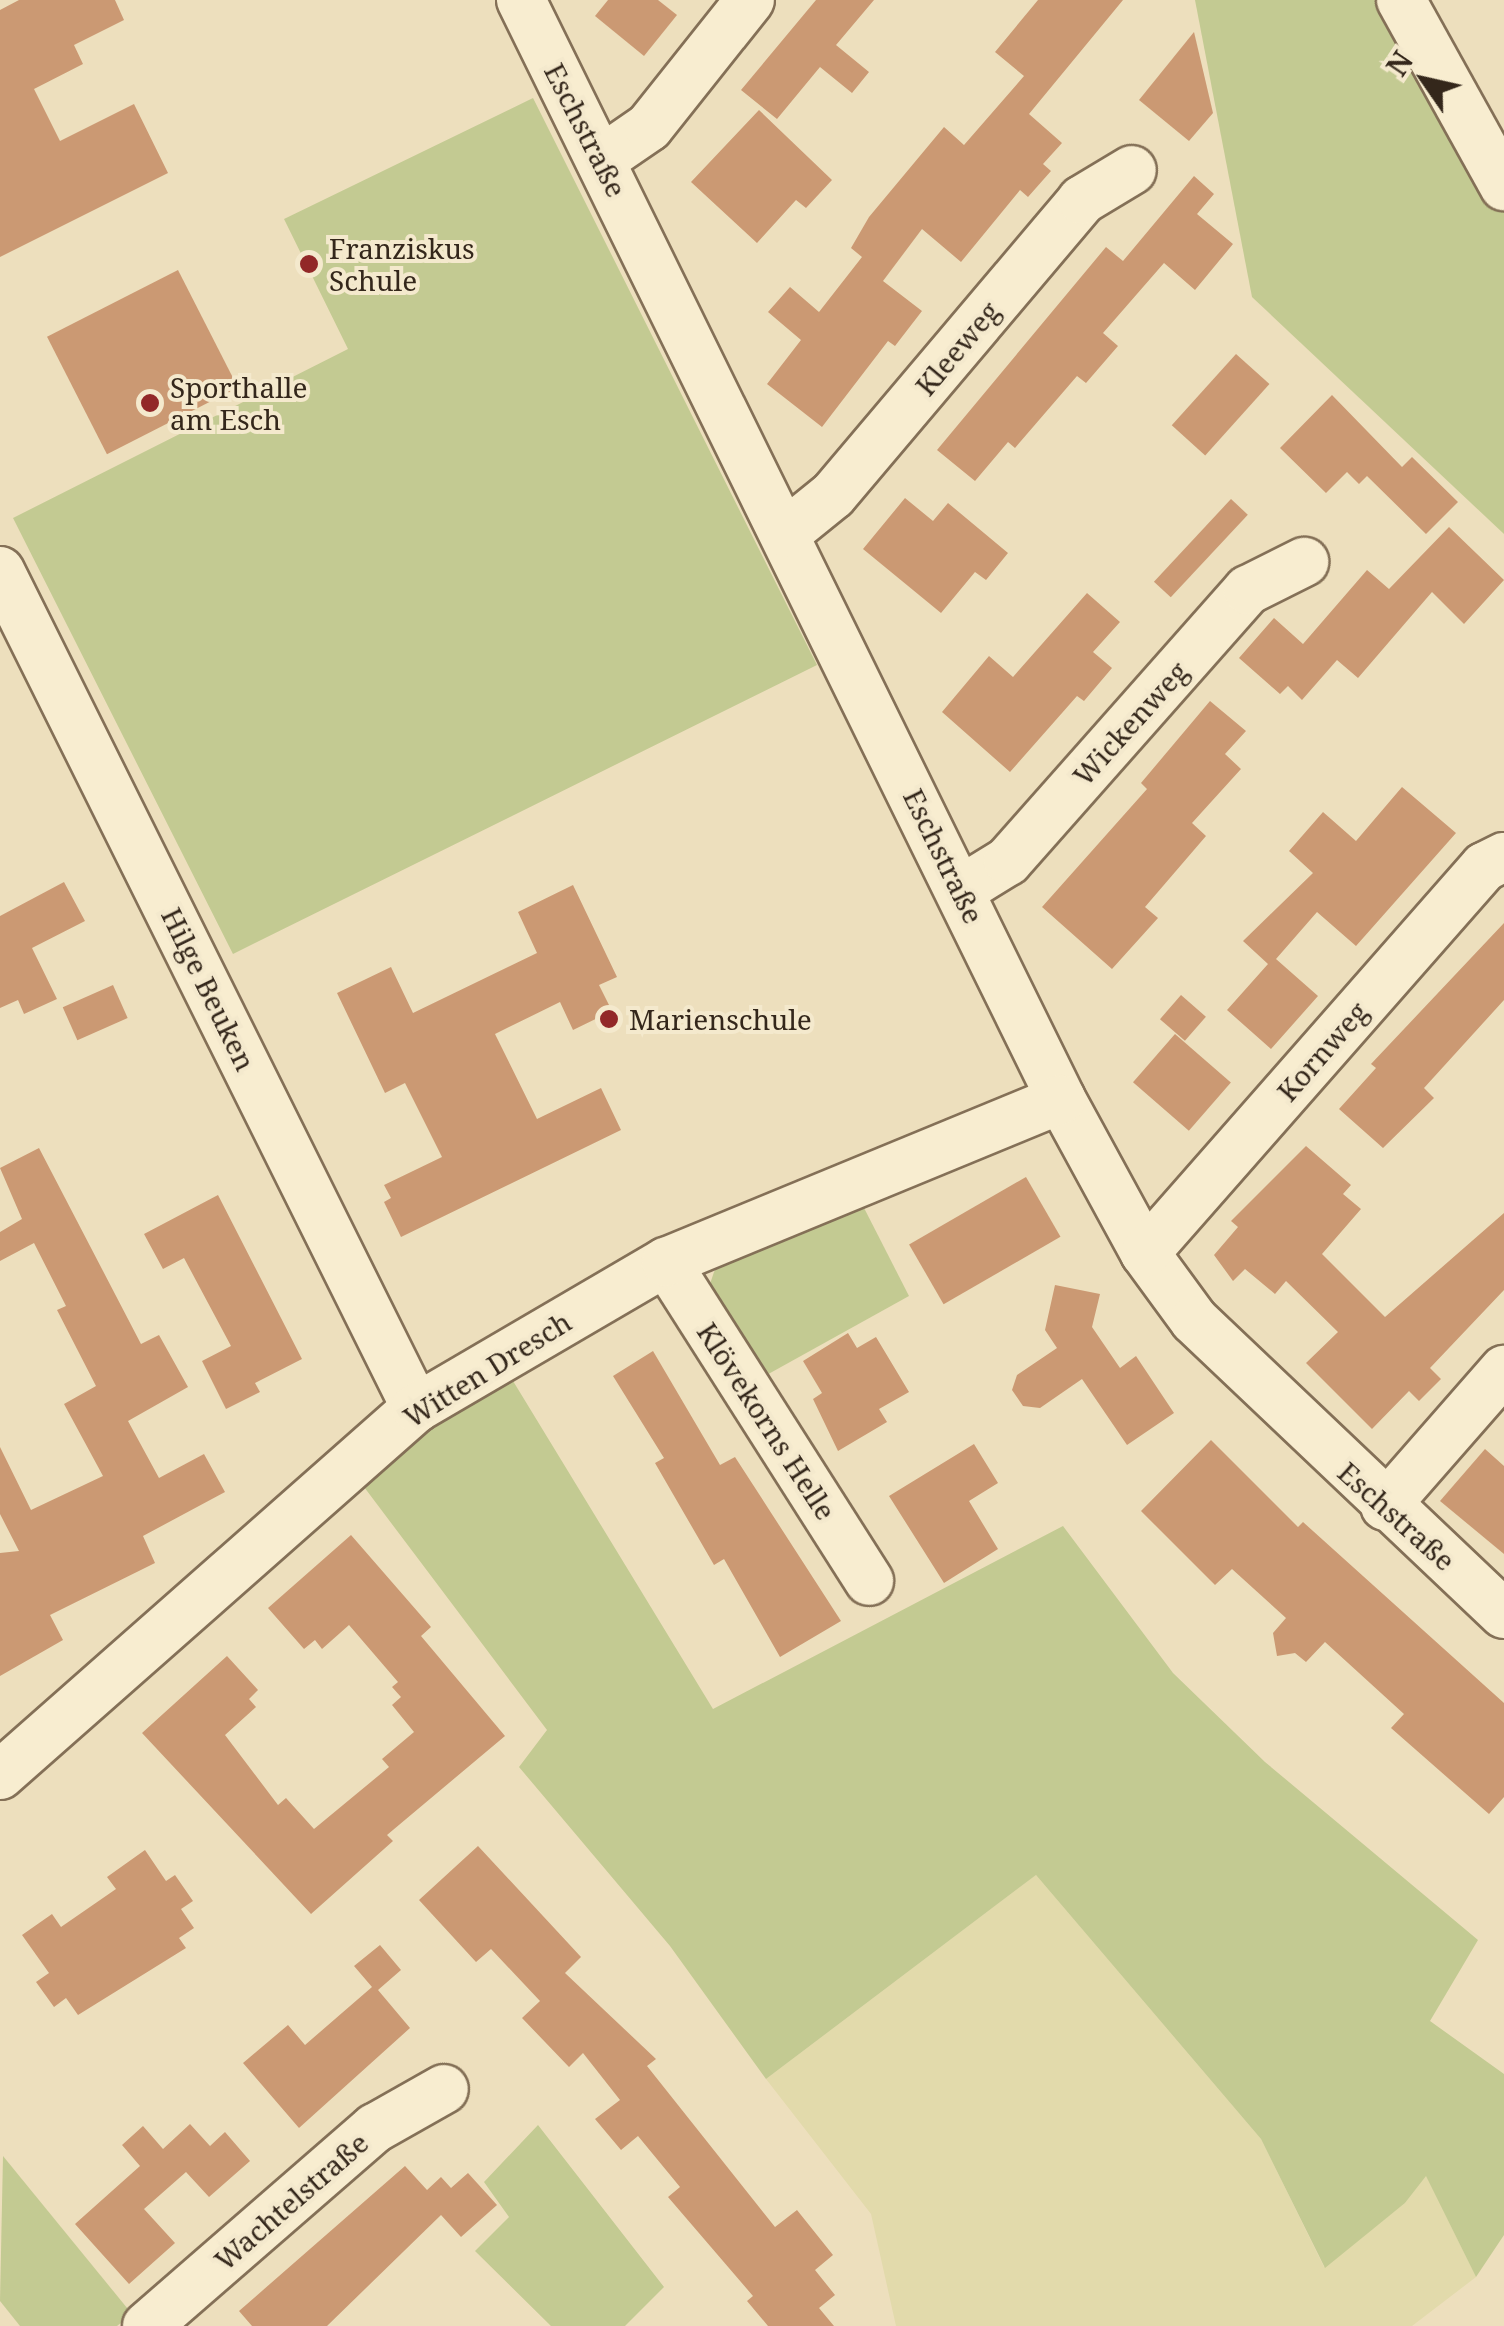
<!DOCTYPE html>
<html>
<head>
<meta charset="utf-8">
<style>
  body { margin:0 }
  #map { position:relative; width:1504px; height:2326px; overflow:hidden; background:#eddfbd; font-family:"Noto Serif",serif }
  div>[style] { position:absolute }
  .farmland>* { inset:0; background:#e2daab }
  .green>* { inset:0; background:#c3ca92 }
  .building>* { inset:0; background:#cb9973; transform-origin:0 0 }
  .roads { filter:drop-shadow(2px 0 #847057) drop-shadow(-2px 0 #847057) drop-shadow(0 2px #847057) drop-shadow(0 -2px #847057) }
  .minor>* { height:48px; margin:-24px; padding:0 24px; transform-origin:24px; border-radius:24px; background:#f8edd0 }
  .dots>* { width:28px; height:28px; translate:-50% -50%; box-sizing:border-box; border:5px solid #f4e9cd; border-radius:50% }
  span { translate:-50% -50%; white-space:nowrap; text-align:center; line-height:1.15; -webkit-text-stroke:8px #f4e9cd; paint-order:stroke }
  .street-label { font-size:28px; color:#34271b }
  .poi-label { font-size:28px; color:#34271b }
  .left { translate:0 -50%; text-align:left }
  .north { position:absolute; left:1374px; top:30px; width:100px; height:100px; -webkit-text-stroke:8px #f4e9cd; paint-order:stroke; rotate:304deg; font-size:28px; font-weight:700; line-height:40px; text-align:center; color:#34271b }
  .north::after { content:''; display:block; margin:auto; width:35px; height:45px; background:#34271b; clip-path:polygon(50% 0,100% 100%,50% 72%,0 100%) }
</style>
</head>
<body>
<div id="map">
  <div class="farmland">
    <div style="clip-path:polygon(1036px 1875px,1261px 2139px,1324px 2267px,1405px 2203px,1426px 2175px,1476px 2277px,1412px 2326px,896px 2326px,871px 2214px,766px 2079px)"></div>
  </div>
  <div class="green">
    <div style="clip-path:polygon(1195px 0,1401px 0,1504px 186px,1504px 534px,1252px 297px)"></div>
    <div style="clip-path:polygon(533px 98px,817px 665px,233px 954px,13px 518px,348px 349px,284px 219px)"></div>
    <div style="clip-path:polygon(862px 1204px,909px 1296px,763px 1377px,710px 1284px,714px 1272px,722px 1259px)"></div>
    <div style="clip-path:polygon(499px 1358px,713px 1709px,1063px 1526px,1173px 1673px,1265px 1762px,1478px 1940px,1430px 2021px,1504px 2074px,1504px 2235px,1476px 2277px,1426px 2176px,1405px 2203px,1325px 2268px,1261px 2139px,1036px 1875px,766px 2079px,670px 1946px,519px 1767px,547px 1730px,349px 1467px)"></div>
    <div style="clip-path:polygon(538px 2125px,664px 2287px,625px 2326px,551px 2326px,475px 2251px,509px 2217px,484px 2182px)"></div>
    <div style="clip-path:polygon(3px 2156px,132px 2314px,117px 2326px,20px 2326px,0 2301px)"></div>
  </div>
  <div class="building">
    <div style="clip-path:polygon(19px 0,115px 0,124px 20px,74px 45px,83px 64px,34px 89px,60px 141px,134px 104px,168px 173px,0 257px,0 10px)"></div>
    <div style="clip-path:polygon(608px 0,658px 0,677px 15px,644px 56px,595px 16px)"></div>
    <div style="clip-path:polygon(816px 0,874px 0,836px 45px,869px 72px,852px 93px,820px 67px,777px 119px,741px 90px)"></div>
    <div style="clip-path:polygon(1038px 0,1123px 0,1029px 114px,1062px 143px,1043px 164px,1051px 171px,1028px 197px,1020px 190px,961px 262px,922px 229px,883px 281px,922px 311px,895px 346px,888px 341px,822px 427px,767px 384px,801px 340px,768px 312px,790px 287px,819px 312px,862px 257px,851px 248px,869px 217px,944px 127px,964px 145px,1024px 76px,995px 52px)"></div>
    <div style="clip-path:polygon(1194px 32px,1213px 113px,1189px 141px,1139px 100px)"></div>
    <div style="clip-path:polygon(759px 110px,832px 180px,806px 208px,796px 200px,757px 243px,691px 182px)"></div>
    <div style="clip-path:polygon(1194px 176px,1214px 194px,1197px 214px,1233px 244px,1195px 290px,1164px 263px,1103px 333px,1118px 346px,1086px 383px,1077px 376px,1015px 448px,1008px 442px,975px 481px,937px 450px,1106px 247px,1123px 261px)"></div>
    <div style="left:178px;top:270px;width:132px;height:147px;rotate:63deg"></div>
    <div style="left:1236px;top:354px;width:45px;height:96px;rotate:42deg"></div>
    <div style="clip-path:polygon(1332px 395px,1402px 467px,1412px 457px,1458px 502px,1426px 534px,1367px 476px,1359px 484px,1347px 472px,1326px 493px,1280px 448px)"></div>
    <div style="clip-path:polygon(905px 498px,933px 521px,948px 503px,1008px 553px,986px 580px,975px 572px,941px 613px,863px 549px)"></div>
    <div style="left:1231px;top:499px;width:23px;height:113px;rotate:43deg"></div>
    <div style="clip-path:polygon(1449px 527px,1504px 580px,1464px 624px,1432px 592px,1358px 678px,1337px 660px,1302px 700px,1288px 686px,1280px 694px,1239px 658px,1274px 618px,1303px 644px,1367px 570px,1389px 589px)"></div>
    <div style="clip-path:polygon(1087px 593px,1120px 622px,1093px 652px,1112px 668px,1084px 701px,1077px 696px,1010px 772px,942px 712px,989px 656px,1013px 677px)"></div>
    <div style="clip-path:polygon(1210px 701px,1246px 731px,1225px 754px,1241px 769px,1192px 823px,1206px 836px,1145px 907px,1158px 918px,1112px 969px,1042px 907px,1147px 789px,1141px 783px)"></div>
    <div style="clip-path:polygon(1402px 787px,1456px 833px,1356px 946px,1317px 912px,1276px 959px,1318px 996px,1271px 1049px,1227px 1010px,1268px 964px,1243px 941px,1313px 873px,1289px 851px,1323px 812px,1356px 841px)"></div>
    <div style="clip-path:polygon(64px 882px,85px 921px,32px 948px,57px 999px,24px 1014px,18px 1000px,0 1008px,0 916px)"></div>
    <div style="clip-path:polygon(573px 885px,617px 977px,599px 985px,612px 1011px,573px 1030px,560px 1002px,495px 1034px,537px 1119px,601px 1088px,621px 1130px,401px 1237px,384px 1202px,391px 1198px,384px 1185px,442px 1157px,405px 1083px,385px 1093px,337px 993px,391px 967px,413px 1013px,537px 953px,518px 912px)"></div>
    <div style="clip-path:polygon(1504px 923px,1504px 1000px,1424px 1088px,1434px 1098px,1383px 1148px,1339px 1109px,1376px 1068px,1371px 1064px)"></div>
    <div style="left:113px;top:985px;width:36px;height:55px;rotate:66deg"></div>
    <div style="left:1181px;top:995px;width:33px;height:32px;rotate:41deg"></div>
    <div style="left:1175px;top:1034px;width:74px;height:64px;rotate:41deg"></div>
    <div style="clip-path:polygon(1306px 1146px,1351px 1185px,1343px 1194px,1361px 1209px,1322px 1254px,1385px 1317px,1504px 1213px,1504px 1290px,1430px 1368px,1441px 1379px,1419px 1401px,1409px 1391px,1372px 1429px,1306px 1363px,1338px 1332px,1286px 1281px,1275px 1294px,1245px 1269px,1233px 1281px,1214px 1255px,1238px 1227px,1231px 1221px)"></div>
    <div style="clip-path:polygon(39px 1148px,141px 1344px,159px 1335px,188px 1387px,128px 1421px,159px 1478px,204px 1454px,225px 1492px,143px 1536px,155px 1563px,50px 1615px,63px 1640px,0 1676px,0 1553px,19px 1551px,0 1514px,0 1447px,31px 1510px,103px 1476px,64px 1404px,96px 1386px,57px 1310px,66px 1306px,34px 1243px,0 1261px,0 1232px,22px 1219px,0 1168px)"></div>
    <div style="left:1026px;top:1177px;width:69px;height:135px;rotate:60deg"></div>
    <div style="clip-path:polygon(218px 1195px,302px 1359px,255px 1383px,260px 1392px,226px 1409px,202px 1361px,231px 1346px,184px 1258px,163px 1269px,144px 1234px)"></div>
    <div style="clip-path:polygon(1055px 1285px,1100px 1294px,1092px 1327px,1120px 1368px,1136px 1356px,1174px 1413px,1127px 1445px,1082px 1379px,1040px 1408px,1023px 1406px,1012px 1390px,1017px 1375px,1057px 1348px,1045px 1330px)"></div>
    <div style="clip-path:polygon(848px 1333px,857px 1348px,876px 1337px,909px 1392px,879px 1409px,887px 1422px,838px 1451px,813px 1399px,822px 1393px,803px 1361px)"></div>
    <div style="clip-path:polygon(653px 1351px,720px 1465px,735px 1457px,841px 1621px,780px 1657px,724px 1559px,714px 1565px,655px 1463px,664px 1458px,613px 1376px)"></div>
    <div style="clip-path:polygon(1211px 1440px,1298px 1527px,1303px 1522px,1504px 1703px,1504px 1797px,1489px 1814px,1391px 1728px,1404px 1714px,1325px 1642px,1306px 1662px,1295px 1653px,1277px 1656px,1273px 1633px,1286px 1618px,1232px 1569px,1215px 1585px,1141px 1511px)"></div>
    <div style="clip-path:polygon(974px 1444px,998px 1483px,969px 1501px,998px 1549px,944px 1583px,889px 1496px)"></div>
    <div style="clip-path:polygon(1485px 1449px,1504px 1466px,1504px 1554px,1440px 1501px)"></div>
    <div style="clip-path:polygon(351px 1535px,431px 1627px,421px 1636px,505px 1736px,387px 1835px,393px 1841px,311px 1914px,142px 1733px,227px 1656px,258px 1690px,249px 1699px,256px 1707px,225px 1735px,278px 1805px,286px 1798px,314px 1829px,389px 1767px,382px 1759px,414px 1732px,392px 1705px,401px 1697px,392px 1687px,398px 1682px,349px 1625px,322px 1649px,315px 1640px,304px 1649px,268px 1608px)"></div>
    <div style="clip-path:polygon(478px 1846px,581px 1957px,565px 1973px,656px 2059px,647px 2066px,775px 2227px,797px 2210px,833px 2255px,815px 2270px,835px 2295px,819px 2308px,834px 2326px,768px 2326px,747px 2301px,753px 2296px,668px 2197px,680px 2187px,638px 2136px,621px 2150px,595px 2119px,620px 2100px,583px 2053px,569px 2067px,522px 2018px,540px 2001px,491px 1949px,476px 1962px,419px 1900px)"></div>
    <div style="clip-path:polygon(145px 1850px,166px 1881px,175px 1875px,193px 1901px,181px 1909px,194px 1928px,179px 1938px,186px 1948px,78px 2015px,66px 1998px,54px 2007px,36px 1982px,49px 1973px,22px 1935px,52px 1914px,61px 1927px,116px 1889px,107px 1877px)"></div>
    <div style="clip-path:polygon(380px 1945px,401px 1970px,378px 1990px,410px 2028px,299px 2128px,243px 2063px,288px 2025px,305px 2045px,372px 1987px,354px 1966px)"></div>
    <div style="clip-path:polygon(190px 2124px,210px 2146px,225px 2132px,250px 2161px,209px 2197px,186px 2172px,144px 2209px,175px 2243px,129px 2284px,75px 2224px,140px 2166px,122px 2145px,143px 2126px,163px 2149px)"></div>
    <div style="clip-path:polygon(405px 2166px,427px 2190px,441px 2177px,451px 2188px,468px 2173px,497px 2205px,461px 2237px,441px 2215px,327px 2326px,252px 2326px,239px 2311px)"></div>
  </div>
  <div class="roads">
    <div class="minor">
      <div style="left:521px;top:0;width:1225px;rotate:63.83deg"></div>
      <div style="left:1061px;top:1099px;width:175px;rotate:61.4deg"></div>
      <div style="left:1145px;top:1253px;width:83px;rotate:53.8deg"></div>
      <div style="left:1194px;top:1320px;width:427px;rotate:43.5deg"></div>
      <div style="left:1401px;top:0;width:213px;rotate:61deg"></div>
      <div style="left:601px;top:160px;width:58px;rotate:-34.5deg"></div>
      <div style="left:649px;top:127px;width:162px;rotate:-51.5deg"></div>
      <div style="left:786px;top:533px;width:60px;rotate:-39deg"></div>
      <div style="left:833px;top:495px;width:386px;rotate:-49.8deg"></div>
      <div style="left:1082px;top:200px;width:58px;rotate:-31deg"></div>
      <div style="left:0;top:571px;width:935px;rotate:63.57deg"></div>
      <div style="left:961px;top:890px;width:55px;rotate:-31.7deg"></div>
      <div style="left:1008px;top:861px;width:362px;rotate:-48.5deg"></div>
      <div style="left:1248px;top:590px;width:63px;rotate:-26.6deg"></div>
      <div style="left:1145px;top:1253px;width:514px;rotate:-48.71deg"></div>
      <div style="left:1484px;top:867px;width:22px;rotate:-27deg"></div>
      <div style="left:666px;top:1262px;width:378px;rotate:57.5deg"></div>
      <div style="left:1385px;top:1506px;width:181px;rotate:-48.8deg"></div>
      <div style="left:0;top:1775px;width:555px;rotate:-41.42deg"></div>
      <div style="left:416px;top:1408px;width:290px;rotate:-30.3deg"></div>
      <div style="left:666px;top:1262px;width:427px;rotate:-22.4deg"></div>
      <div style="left:147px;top:2326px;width:302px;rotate:-41deg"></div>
      <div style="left:375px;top:2128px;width:79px;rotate:-29.5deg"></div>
    </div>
  </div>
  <div class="dots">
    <div style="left:309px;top:264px;background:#922828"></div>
    <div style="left:150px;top:403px;background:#922828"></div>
    <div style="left:609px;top:1019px;background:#922828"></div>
  </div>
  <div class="street-label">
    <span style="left:586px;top:130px;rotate:63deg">Eschstraße</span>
    <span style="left:957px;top:348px;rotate:-50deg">Kleeweg</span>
    <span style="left:1130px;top:723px;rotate:-48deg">Wickenweg</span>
    <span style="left:944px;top:856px;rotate:64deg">Eschstraße</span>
    <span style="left:209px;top:989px;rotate:64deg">Hilge Beuken</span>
    <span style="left:1322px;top:1051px;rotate:-49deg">Kornweg</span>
    <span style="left:487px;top:1369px;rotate:-32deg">Witten Dresch</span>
    <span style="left:767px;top:1421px;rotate:57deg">Klövekorns Helle</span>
    <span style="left:1397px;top:1516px;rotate:42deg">Eschstraße</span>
    <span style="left:291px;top:2201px;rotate:-41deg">Wachtelstraße</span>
  </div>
  <div class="poi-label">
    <span class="left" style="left:329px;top:264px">Franziskus<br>Schule</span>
    <span class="left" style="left:170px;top:403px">Sporthalle<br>am Esch</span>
    <span class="left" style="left:629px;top:1019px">Marienschule</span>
  </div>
  <div class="north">N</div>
</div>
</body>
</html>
